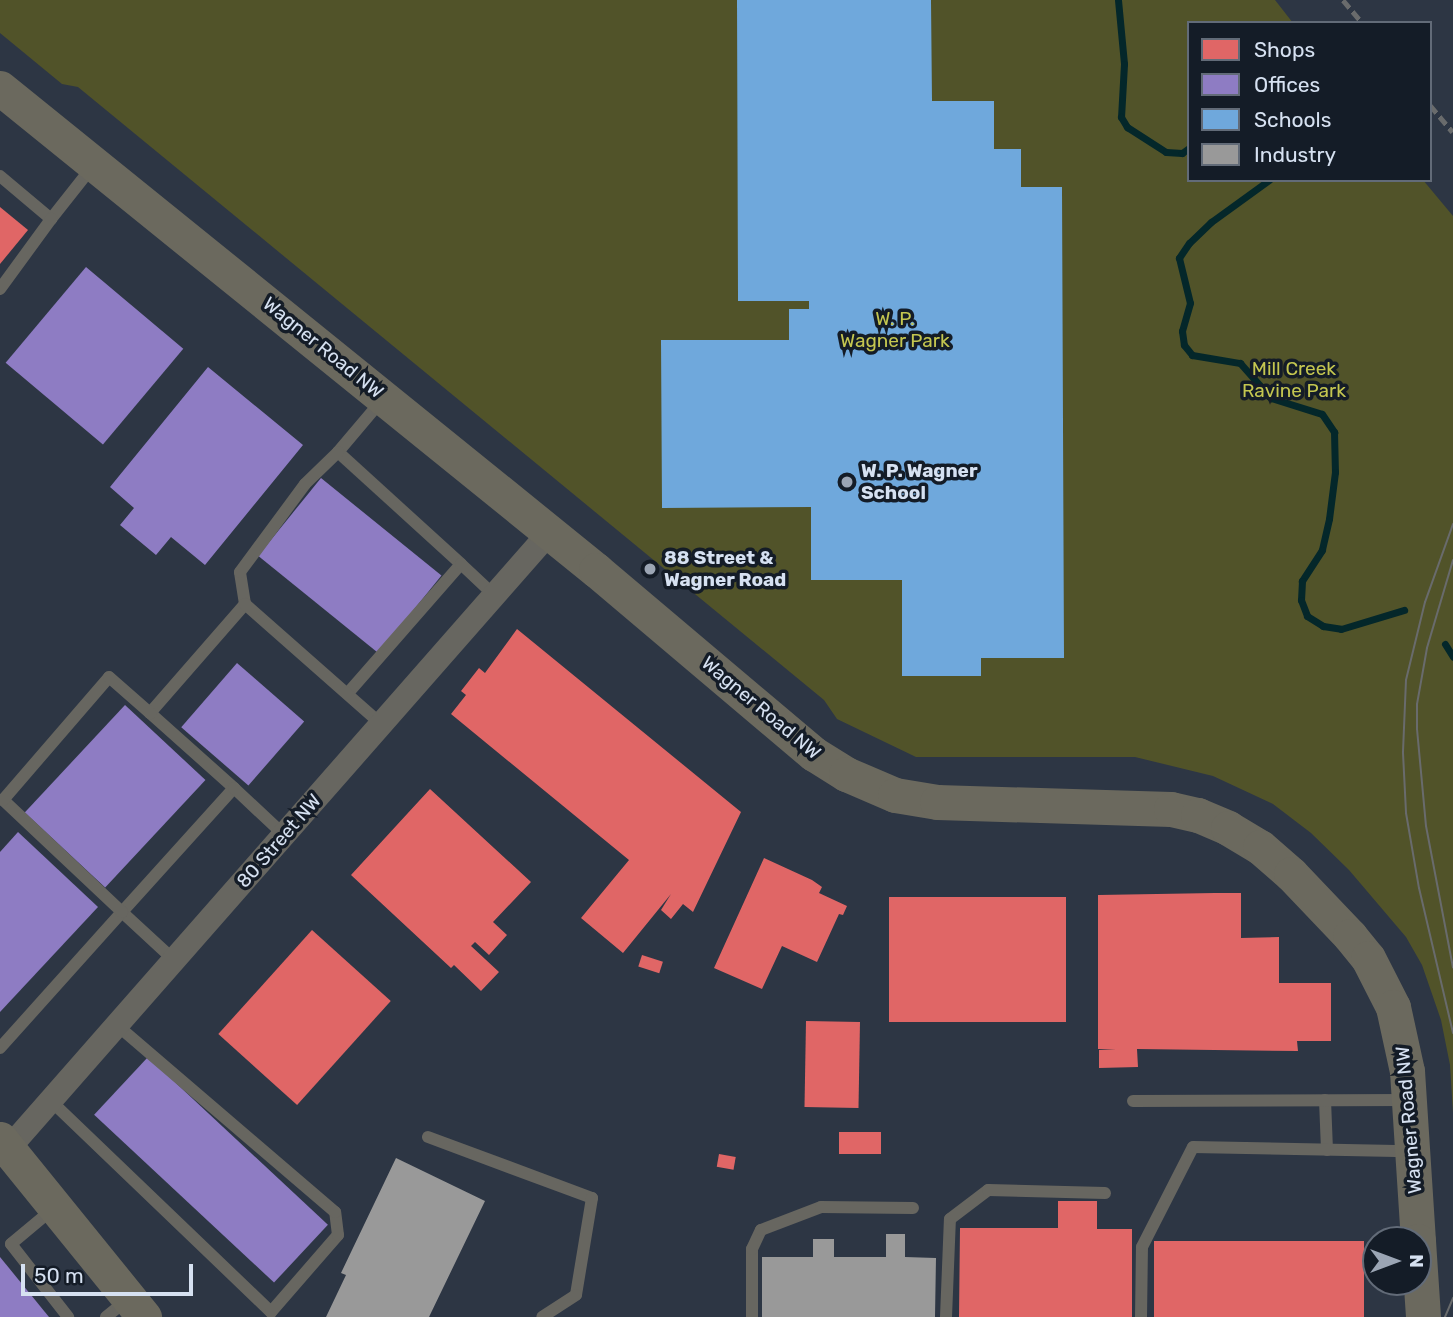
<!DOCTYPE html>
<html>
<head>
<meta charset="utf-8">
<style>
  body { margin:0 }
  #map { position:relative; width:1453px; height:1317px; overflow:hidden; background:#2d3644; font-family:Rubik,sans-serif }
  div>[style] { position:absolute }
  .green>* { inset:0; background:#515329 }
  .shops>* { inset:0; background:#e06666; transform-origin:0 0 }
  .offices>* { inset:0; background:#8e7cc3; transform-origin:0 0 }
  .schools>* { inset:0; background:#6fa8dc }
  .industry>* { inset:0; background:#999 }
  .stream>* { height:7px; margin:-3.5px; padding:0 3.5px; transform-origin:3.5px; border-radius:3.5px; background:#04272a }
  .lane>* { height:12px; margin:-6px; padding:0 6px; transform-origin:6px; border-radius:6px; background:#676660 }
  .street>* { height:24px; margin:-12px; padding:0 12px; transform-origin:12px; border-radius:12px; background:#676660 }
  .secondary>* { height:35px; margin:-17.5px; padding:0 17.5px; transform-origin:17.5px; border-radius:17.5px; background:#6b695e }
  .tram>* { height:2px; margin:-1px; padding:0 1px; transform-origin:1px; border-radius:1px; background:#696b6c }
  .rail>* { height:5px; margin-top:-2.5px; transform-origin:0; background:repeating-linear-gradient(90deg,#696b6c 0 10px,transparent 0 15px) }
  .dots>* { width:19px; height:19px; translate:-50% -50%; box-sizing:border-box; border:4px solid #141c27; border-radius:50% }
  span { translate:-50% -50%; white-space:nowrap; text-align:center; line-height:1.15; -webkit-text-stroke:7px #141c27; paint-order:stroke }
  .park-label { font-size:19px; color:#c4c650 }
  .street-label { font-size:19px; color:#d6e1f1 }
  .poi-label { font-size:19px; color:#d6e1f1; font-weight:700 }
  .left { translate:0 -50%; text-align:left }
  .legend { position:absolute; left:1187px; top:21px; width:245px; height:161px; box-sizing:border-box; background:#141c27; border:2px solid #626b78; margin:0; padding:9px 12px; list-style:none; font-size:21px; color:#d6e1f1 }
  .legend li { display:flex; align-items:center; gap:14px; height:35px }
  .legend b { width:35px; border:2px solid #626b78 }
  .north { position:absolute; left:1362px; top:1226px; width:70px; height:70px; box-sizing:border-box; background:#141c27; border:2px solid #626b78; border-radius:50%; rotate:90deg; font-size:19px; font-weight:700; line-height:28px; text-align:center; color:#d6e1f1 }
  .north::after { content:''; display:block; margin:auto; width:24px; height:32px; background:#9ba5b4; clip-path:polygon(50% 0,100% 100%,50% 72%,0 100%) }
  .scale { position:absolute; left:21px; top:1264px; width:172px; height:32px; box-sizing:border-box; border:4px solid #d6e1f1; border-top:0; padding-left:9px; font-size:21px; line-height:24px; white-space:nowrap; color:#d6e1f1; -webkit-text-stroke:5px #141c27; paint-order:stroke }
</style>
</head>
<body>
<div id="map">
  <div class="green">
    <div style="clip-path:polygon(0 0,1275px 0,1293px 23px,1189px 23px,1189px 180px,1423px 180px,1453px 216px,1453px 1113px,1450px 1065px,1441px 1020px,1422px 965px,1406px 937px,1349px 870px,1311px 833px,1273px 804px,1213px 776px,1135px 757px,916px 757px,837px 719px,824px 700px,78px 87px,62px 84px,0 33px)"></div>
  </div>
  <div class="shops">
    <div style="clip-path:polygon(0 207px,28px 230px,0 264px)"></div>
    <div style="clip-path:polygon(517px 629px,741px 812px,693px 912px,683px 904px,671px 919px,661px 910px,671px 894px,623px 953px,581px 918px,629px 860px,451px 714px,466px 695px,461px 691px,479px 668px,485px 673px)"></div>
    <div style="clip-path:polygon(430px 789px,531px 882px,493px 922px,507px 935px,489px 955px,475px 942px,471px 946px,499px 972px,481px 991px,454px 965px,451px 968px,351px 875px)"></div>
    <div style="clip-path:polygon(764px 858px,812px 880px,822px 887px,819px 893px,847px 906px,843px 915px,839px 914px,817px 962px,782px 946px,762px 989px,714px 968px)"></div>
    <div style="clip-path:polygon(1215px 893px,1241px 893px,1241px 938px,1279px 937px,1279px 983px,1331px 983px,1331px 1041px,1297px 1041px,1298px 1051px,1137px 1049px,1138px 1067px,1099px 1068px,1099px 1050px,1116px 1050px,1098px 1049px,1098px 895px)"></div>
    <div style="left:1066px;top:897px;width:125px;height:177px;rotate:90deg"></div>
    <div style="left:312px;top:930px;width:106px;height:140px;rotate:42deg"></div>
    <div style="left:642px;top:955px;width:22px;height:12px;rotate:18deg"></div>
    <div style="left:806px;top:1021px;width:54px;height:86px;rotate:1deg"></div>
    <div style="left:839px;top:1132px;width:42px;height:22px"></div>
    <div style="left:719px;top:1154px;width:17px;height:13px;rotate:10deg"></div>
    <div style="clip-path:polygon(1058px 1201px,1097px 1201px,1097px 1229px,1132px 1229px,1132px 1317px,959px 1317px,960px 1228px,1058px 1228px)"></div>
    <div style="left:1154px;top:1241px;width:210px;height:76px"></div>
  </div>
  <div class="offices">
    <div style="left:86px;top:267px;width:127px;height:125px;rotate:40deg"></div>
    <div style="clip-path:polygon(208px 367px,303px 445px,205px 565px,171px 537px,156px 555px,120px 525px,134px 508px,110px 487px)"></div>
    <div style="left:321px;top:478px;width:155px;height:100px;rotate:39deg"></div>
    <div style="left:237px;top:663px;width:89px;height:85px;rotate:41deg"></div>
    <div style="left:125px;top:705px;width:110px;height:147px;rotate:43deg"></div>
    <div style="clip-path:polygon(18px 832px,98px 907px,0 1012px,0 852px)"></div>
    <div style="left:148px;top:1057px;width:246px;height:79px;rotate:43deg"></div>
    <div style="clip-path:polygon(0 1257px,49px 1317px,0 1317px)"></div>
  </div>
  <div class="schools">
    <div style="clip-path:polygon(737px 0,931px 0,932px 101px,994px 101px,994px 149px,1021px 149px,1021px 187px,1062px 187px,1064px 658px,981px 658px,981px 676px,902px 676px,902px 580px,811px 580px,811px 507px,662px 508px,661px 340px,789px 340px,789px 309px,809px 309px,809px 301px,738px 301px)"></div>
  </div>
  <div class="industry">
    <div style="clip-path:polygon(396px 1158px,485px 1201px,429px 1317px,326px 1317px,346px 1275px,341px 1273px)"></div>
    <div style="clip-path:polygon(886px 1234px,905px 1234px,905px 1257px,936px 1258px,935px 1317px,762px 1317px,762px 1257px,813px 1257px,813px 1239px,834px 1239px,834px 1257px,886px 1257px)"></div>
  </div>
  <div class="stream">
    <div style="left:1118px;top:0;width:64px;rotate:84.6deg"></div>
    <div style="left:1124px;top:64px;width:53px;rotate:93.2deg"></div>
    <div style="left:1121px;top:117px;width:12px;rotate:59deg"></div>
    <div style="left:1127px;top:127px;width:46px;rotate:32.7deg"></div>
    <div style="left:1166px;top:152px;width:16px;rotate:4deg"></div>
    <div style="left:1182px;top:153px;width:9px;rotate:-36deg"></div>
    <div style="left:1269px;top:180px;width:72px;rotate:144.1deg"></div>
    <div style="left:1211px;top:222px;width:30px;rotate:136deg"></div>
    <div style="left:1189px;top:243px;width:18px;rotate:124deg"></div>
    <div style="left:1179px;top:258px;width:46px;rotate:76.3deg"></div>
    <div style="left:1190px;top:303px;width:29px;rotate:106deg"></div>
    <div style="left:1182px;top:331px;width:14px;rotate:82deg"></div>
    <div style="left:1184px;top:345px;width:13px;rotate:51deg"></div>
    <div style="left:1192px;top:355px;width:49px;rotate:9.5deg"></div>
    <div style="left:1240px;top:363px;width:47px;rotate:48.5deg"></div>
    <div style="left:1271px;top:398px;width:53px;rotate:17.4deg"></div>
    <div style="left:1322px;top:414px;width:22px;rotate:56deg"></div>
    <div style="left:1334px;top:432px;width:40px;rotate:88.6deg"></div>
    <div style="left:1335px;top:472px;width:47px;rotate:97.3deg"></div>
    <div style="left:1329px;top:519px;width:32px;rotate:103deg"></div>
    <div style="left:1322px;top:550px;width:37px;rotate:123deg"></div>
    <div style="left:1302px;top:581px;width:19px;rotate:93deg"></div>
    <div style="left:1301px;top:600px;width:17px;rotate:69deg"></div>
    <div style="left:1307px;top:616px;width:19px;rotate:32deg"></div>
    <div style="left:1323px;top:626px;width:18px;rotate:9deg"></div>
    <div style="left:1341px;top:629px;width:66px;rotate:-16.8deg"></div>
    <div style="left:1445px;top:644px;width:15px;rotate:58deg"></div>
  </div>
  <div class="lane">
    <div style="left:0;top:176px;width:67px;rotate:40.1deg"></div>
    <div style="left:51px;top:219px;width:66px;rotate:-51.7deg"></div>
    <div style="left:0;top:289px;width:87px;rotate:-53.9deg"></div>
    <div style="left:382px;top:400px;width:68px;rotate:130.2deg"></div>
    <div style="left:338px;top:452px;width:166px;rotate:42.3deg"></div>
    <div style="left:245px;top:604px;width:32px;rotate:-99deg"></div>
    <div style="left:240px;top:572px;width:109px;rotate:-53.5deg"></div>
    <div style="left:305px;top:484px;width:46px;rotate:-44.1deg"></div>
    <div style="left:348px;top:693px;width:171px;rotate:-48.8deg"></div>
    <div style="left:461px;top:564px;width:47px;rotate:43.3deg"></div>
    <div style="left:234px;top:788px;width:113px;rotate:-138.2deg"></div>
    <div style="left:150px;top:713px;width:145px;rotate:-48.9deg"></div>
    <div style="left:245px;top:604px;width:181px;rotate:41.4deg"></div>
    <div style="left:174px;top:960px;width:71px;rotate:-137.3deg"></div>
    <div style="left:122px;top:912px;width:167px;rotate:-47.9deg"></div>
    <div style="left:234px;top:788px;width:69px;rotate:43.2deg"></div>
    <div style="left:0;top:1048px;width:183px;rotate:-48.1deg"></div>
    <div style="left:122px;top:912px;width:163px;rotate:-136.7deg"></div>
    <div style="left:3px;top:800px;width:162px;rotate:-49.2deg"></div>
    <div style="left:109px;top:677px;width:55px;rotate:41.3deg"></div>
    <div style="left:1325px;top:1100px;width:50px;rotate:87.7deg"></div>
    <div style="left:51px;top:1101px;width:305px;rotate:43.8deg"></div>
    <div style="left:271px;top:1312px;width:102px;rotate:-49deg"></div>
    <div style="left:338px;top:1235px;width:23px;rotate:-97deg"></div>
    <div style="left:335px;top:1212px;width:287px;rotate:-139.4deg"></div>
    <div style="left:1133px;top:1101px;width:272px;rotate:-0.2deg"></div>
    <div style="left:428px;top:1137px;width:175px;rotate:20.4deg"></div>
    <div style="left:592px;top:1198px;width:98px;rotate:99.4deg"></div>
    <div style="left:576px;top:1295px;width:40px;rotate:147.1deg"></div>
    <div style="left:54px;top:1208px;width:56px;rotate:140.1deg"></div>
    <div style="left:11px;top:1244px;width:93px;rotate:52deg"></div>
    <div style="left:106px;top:1317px;width:26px;rotate:-39deg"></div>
    <div style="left:752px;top:1317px;width:68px;rotate:-90deg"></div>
    <div style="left:752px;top:1249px;width:21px;rotate:-65deg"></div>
    <div style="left:761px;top:1230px;width:64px;rotate:-21deg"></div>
    <div style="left:821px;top:1207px;width:92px;rotate:0.6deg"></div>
    <div style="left:946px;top:1317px;width:98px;rotate:-87.7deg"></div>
    <div style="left:950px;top:1219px;width:48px;rotate:-37.3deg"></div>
    <div style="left:988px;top:1190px;width:117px;rotate:1.5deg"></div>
    <div style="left:1141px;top:1317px;width:70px;rotate:-89.2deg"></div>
    <div style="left:1142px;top:1247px;width:112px;rotate:-63deg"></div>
    <div style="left:1193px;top:1147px;width:216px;rotate:1.1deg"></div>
  </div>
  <div class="street">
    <div style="left:8px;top:1149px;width:820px;rotate:-48.71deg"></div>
  </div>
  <div class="secondary">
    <div style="left:0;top:88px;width:767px;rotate:38.96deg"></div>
    <div style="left:596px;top:570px;width:285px;rotate:40.2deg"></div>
    <div style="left:814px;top:754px;width:38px;rotate:32deg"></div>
    <div style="left:846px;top:774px;width:53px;rotate:23.2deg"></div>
    <div style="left:895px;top:795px;width:43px;rotate:9.5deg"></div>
    <div style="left:937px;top:802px;width:234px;rotate:1.7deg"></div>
    <div style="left:1171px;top:809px;width:28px;rotate:13deg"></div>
    <div style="left:1198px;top:815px;width:33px;rotate:23deg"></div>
    <div style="left:1228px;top:828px;width:37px;rotate:31deg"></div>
    <div style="left:1260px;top:847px;width:41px;rotate:41.1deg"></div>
    <div style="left:1291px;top:874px;width:86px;rotate:46.4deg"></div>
    <div style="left:1350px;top:936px;width:28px;rotate:51deg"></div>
    <div style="left:1368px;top:958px;width:55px;rotate:63deg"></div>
    <div style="left:1393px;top:1007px;width:66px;rotate:77.7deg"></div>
    <div style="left:1407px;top:1071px;width:169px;rotate:86.3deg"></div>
    <div style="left:0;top:1139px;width:229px;rotate:51deg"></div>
    <div style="left:1418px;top:1241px;width:76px;rotate:86.2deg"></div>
  </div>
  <div class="tram">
    <div style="left:1453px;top:524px;width:83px;rotate:109.7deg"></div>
    <div style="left:1425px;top:602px;width:80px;rotate:103.7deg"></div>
    <div style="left:1406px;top:680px;width:73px;rotate:92.4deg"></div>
    <div style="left:1403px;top:753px;width:60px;rotate:87.1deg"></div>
    <div style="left:1406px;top:813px;width:76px;rotate:80.2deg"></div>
    <div style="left:1419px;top:888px;width:149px;rotate:76.8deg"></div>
    <div style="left:1453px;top:560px;width:92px;rotate:106.5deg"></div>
    <div style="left:1427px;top:648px;width:57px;rotate:100.1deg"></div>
    <div style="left:1417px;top:704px;width:25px;rotate:90deg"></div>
    <div style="left:1417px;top:729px;width:97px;rotate:84.7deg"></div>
    <div style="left:1426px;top:826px;width:144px;rotate:79.2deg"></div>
    <div style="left:1445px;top:1317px;width:21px;rotate:-67deg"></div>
  </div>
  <div class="rail">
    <div style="left:1343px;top:0;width:30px;rotate:50deg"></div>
    <div style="left:1430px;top:105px;width:35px;rotate:50deg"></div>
  </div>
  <div class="dots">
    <div style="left:847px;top:482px;background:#9ba5b4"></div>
    <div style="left:650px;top:569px;background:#9ba5b4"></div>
  </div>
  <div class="park-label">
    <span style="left:895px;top:330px">W. P.<br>Wagner Park</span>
    <span style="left:1294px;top:380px">Mill Creek<br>Ravine Park</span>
  </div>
  <div class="street-label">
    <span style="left:323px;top:348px;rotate:39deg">Wagner Road NW</span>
    <span style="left:761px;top:708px;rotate:40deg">Wagner Road NW</span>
    <span style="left:279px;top:841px;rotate:-49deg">80 Street NW</span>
    <span style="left:1409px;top:1120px;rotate:-95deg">Wagner Road NW</span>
  </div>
  <div class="poi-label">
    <span class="left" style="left:861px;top:482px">W. P. Wagner<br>School</span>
    <span class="left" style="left:664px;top:569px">88 Street &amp;<br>Wagner Road</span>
  </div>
  <ul class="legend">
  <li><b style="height:19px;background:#e06666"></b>Shops</li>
  <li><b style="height:19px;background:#8e7cc3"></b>Offices</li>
  <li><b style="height:19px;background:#6fa8dc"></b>Schools</li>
  <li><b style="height:19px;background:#999"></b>Industry</li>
  </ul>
  <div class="north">N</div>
  <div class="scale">50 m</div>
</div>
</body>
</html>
